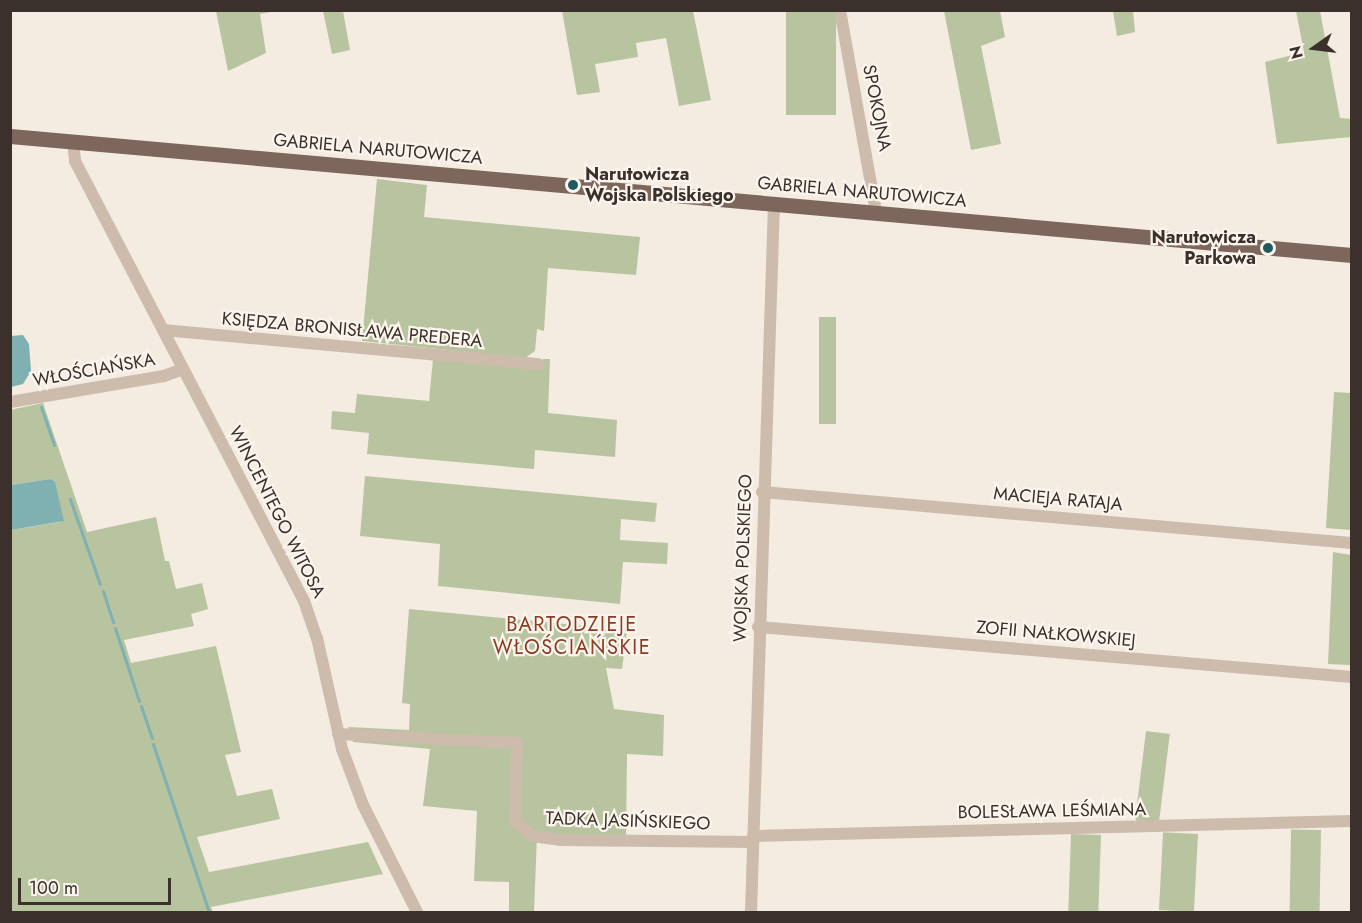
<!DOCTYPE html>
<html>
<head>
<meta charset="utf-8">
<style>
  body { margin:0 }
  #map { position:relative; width:1362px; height:923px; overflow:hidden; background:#f4ebe1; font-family:Jost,sans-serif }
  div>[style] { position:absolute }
  .green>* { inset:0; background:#b8c4a0; transform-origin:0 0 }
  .water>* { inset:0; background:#7fb0b2 }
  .stream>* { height:3px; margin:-1.5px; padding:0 1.5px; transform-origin:1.5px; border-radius:1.5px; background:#7fb0b2 }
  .street>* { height:12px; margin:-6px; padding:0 6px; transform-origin:6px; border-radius:6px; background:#cdbbac }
  .primary>* { height:15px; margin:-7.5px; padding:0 7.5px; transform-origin:7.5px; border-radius:7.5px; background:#7d675c }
  .dots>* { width:16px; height:16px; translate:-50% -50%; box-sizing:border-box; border:3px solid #fbf5ee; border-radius:50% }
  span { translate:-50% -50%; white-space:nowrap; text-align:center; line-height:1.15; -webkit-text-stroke:4.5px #fbf5ee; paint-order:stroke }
  .street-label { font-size:18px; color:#3b302b }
  .poi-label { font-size:18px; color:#3b302b; font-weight:700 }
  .left { translate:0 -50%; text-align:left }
  .right { translate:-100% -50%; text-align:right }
  .neighbourhood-label { font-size:20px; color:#8c3b22; letter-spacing:1.5px }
  .frame { position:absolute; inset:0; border:12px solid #3b302b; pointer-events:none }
  .north { position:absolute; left:1284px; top:18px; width:60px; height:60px; -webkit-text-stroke:4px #fbf5ee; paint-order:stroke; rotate:256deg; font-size:16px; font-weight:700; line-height:24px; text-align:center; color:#3b302b }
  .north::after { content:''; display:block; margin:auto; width:21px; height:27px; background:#3b302b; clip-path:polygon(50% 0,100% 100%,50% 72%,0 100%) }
  .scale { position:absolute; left:18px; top:878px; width:153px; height:27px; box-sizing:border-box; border:3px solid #3b302b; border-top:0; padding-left:8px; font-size:18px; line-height:21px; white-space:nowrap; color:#3b302b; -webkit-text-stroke:4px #fbf5ee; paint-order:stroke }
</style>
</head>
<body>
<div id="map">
  <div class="green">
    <div style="clip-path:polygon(216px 11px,276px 11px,260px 14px,266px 53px,228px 71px)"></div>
    <div style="clip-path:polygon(323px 11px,343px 11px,350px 50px,332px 54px)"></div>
    <div style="clip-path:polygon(562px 11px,693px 11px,711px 100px,679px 106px,666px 38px,636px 43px,638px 57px,595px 64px,600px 92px,577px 95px)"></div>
    <div style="left:786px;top:11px;width:50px;height:104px"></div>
    <div style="clip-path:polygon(944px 11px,1000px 11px,1005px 37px,981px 46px,1001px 144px,971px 150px)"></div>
    <div style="clip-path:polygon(1113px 11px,1133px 11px,1135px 32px,1117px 36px)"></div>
    <div style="clip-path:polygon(1296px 11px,1320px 11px,1340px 118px,1351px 119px,1351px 137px,1277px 144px,1265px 62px,1304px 52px)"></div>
    <div style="clip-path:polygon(377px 179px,427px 185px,424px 217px,640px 237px,636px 275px,548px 268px,544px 331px,537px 329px,535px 351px,525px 358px,362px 341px)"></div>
    <div style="left:819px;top:317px;width:17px;height:107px"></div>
    <div style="clip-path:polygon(433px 359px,542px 368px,543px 359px,550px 359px,548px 413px,617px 420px,615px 457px,535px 450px,534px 469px,367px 454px,369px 433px,331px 429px,332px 411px,355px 413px,357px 394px,429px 401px)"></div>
    <div style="clip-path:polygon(1334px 392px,1351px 393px,1351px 530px,1326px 528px)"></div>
    <div style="clip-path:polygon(43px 403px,87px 532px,156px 517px,165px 561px,169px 561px,176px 589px,202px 583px,208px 609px,191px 614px,194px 626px,124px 640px,131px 663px,216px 646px,241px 752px,225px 755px,237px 796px,272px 789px,280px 819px,197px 837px,209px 872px,368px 842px,383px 874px,211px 907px,213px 912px,11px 912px,11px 530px,60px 522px,50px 479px,11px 485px,10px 410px)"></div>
    <div style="clip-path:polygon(365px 476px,657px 503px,655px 522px,621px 519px,620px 540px,668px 543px,667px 564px,623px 562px,620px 604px,438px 586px,440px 544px,360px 536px)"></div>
    <div style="clip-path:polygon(1333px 552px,1351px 555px,1350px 665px,1328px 664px)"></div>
    <div style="clip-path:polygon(409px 609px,627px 630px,622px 669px,606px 668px,614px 709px,664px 715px,663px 756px,627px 754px,626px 837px,537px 836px,534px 912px,509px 912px,509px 882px,474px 881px,477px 811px,423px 806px,430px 749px,353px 742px,348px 727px,409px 730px,410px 704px,402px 703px)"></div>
    <div style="left:1146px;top:731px;width:24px;height:90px;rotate:7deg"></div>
    <div style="left:1321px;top:830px;width:82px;height:30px;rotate:91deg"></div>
    <div style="left:1198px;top:834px;width:78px;height:35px;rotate:93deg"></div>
    <div style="left:1101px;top:835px;width:77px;height:30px;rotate:92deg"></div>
  </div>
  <div class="water">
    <div style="clip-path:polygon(23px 335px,29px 344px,31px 371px,23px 384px,11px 387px,11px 336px)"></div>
    <div style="clip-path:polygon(50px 479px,55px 482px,64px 521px,11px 530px,11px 485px)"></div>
  </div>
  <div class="stream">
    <div style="left:41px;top:407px;width:40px;rotate:71.1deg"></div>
    <div style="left:70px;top:499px;width:90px;rotate:70.6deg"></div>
    <div style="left:103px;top:591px;width:33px;rotate:72deg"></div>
    <div style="left:115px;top:628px;width:77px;rotate:71.8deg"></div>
    <div style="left:141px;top:706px;width:34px;rotate:71deg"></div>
    <div style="left:153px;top:744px;width:177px;rotate:71.6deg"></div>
  </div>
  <div class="street">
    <div style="left:840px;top:10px;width:206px;rotate:79.9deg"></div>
    <div style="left:73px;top:141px;width:20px;rotate:84deg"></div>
    <div style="left:75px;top:161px;width:496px;rotate:62.5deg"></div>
    <div style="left:304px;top:601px;width:39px;rotate:71deg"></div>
    <div style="left:317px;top:638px;width:114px;rotate:77.3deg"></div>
    <div style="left:342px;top:749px;width:60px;rotate:69.4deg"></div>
    <div style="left:363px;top:805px;width:120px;rotate:63.2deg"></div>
    <div style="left:163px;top:330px;width:377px;rotate:5.2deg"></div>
    <div style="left:10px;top:402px;width:156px;rotate:-9.6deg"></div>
    <div style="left:164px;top:376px;width:20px;rotate:-20deg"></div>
    <div style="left:762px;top:492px;width:592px;rotate:4.94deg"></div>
    <div style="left:758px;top:627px;width:596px;rotate:4.81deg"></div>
    <div style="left:338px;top:734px;width:179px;rotate:2.9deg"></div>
    <div style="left:517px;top:743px;width:79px;rotate:91.5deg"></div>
    <div style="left:515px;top:822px;width:22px;rotate:39deg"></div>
    <div style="left:532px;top:836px;width:28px;rotate:8deg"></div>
    <div style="left:560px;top:840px;width:193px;rotate:0.6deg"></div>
    <div style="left:753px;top:836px;width:599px;rotate:-1.43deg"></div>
    <div style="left:751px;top:912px;width:708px;rotate:-88.14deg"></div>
  </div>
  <div class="primary">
    <div style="left:10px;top:136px;width:1347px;rotate:5.07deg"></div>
  </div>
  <div class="dots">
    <div style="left:573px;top:185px;background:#1f5a5e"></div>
    <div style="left:1268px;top:248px;background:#1f5a5e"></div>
  </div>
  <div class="street-label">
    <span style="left:877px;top:108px;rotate:79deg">SPOKOJNA</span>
    <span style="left:378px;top:149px;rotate:5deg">GABRIELA NARUTOWICZA</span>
    <span style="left:862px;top:192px;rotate:5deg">GABRIELA NARUTOWICZA</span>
    <span style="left:352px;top:330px;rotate:5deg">KSIĘDZA BRONISŁAWA PREDERA</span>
    <span style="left:94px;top:370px;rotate:-10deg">WŁOŚCIAŃSKA</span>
    <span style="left:1058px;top:499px;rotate:5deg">MACIEJA RATAJA</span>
    <span style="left:277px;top:512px;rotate:63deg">WINCENTEGO WITOSA</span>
    <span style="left:743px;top:558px;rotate:-88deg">WOJSKA POLSKIEGO</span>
    <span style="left:1056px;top:634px;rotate:5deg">ZOFII NAŁKOWSKIEJ</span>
    <span style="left:1052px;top:811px;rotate:-1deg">BOLESŁAWA LEŚMIANA</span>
    <span style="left:628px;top:821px;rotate:2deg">TADKA JASIŃSKIEGO</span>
  </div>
  <div class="poi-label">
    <span class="left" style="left:585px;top:185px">Narutowicza<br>Wojska Polskiego</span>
    <span class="right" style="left:1256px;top:248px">Narutowicza<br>Parkowa</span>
  </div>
  <div class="neighbourhood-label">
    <span style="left:572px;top:636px">BARTODZIEJE<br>WŁOŚCIAŃSKIE</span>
  </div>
  <div class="frame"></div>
  <div class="north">N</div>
  <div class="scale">100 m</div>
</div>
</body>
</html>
